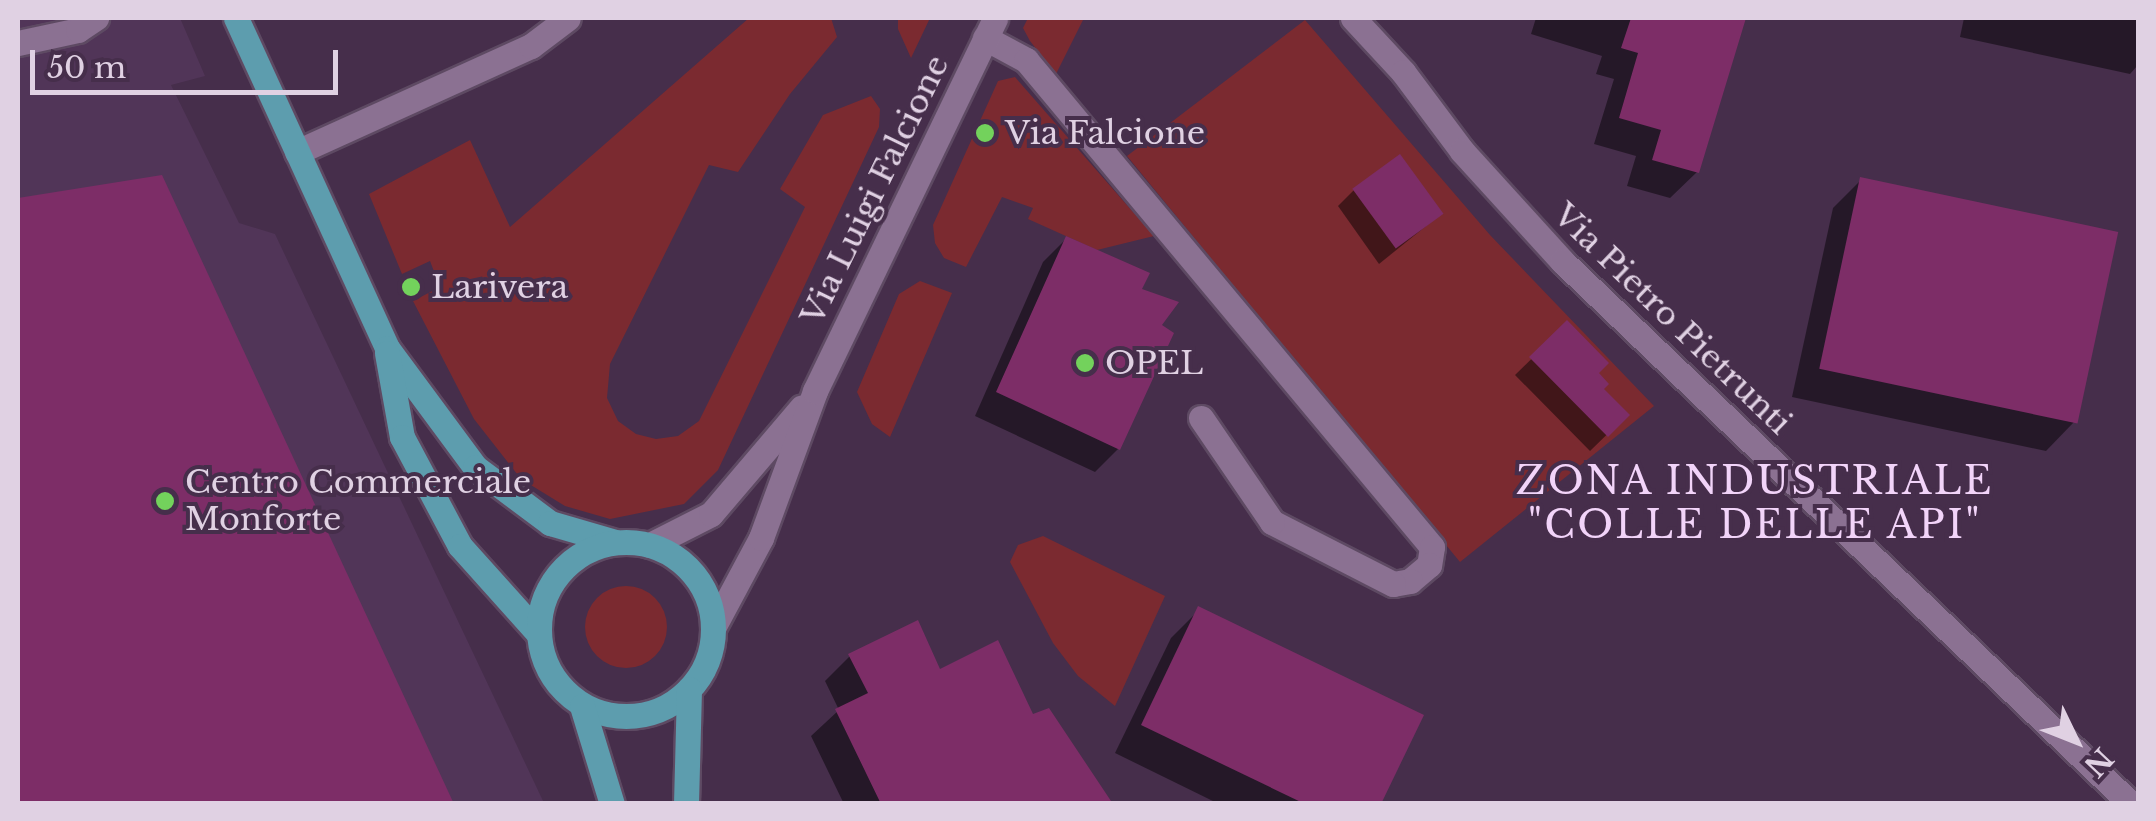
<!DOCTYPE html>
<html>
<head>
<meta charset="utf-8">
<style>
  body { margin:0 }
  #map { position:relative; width:2156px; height:821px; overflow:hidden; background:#462e4b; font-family:"Libre Baskerville",serif }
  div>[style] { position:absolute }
  .built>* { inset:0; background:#513558 }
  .green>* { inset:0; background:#7b2a30 }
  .round { border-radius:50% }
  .shadow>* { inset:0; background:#0007 }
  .building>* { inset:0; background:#7d2d67; transform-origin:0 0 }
  .roads { filter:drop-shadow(2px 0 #5e4a63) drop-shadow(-2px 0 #5e4a63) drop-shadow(0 2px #5e4a63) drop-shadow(0 -2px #5e4a63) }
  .minor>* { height:25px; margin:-12.5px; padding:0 12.5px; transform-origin:12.5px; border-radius:12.5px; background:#8b7192 }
  .major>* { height:25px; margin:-12.5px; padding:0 12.5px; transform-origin:12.5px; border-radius:12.5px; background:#5d9dae }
  .major>.ring { margin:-12.5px; padding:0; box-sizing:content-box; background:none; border:25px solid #5d9dae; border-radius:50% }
  .dots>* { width:28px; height:28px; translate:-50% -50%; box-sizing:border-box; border:5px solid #462e4b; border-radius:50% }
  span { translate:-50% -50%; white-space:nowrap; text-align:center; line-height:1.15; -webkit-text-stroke:8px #462e4b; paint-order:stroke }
  .poi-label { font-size:32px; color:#e0d1e3 }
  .left { translate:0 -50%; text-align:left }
  .street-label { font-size:32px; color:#e0d1e3 }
  .quarter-label { font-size:38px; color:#f2d4f9; letter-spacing:2.5px }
  .frame { position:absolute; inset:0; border:20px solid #e0d1e3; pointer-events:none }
  .north { position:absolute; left:2026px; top:691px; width:100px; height:100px; -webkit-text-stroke:8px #462e4b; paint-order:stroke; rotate:133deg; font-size:28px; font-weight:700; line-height:40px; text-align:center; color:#e0d1e3 }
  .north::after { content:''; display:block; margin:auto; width:35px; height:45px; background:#e0d1e3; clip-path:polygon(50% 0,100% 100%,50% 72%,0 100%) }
  .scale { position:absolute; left:30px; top:50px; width:308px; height:45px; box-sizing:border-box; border:5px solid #e0d1e3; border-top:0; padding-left:12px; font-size:30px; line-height:35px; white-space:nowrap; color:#e0d1e3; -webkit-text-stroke:8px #462e4b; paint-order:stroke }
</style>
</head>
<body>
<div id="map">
  <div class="built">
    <div style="clip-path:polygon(18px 18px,180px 18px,205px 76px,171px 85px,239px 223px,275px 234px,544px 803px,18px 803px)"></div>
  </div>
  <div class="green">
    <div style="clip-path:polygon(749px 18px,831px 18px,837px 37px,790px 94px,738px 172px,709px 165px,610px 364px,607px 398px,618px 421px,636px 434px,656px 439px,678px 436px,699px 421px,805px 207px,780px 189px,823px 115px,871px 96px,880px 109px,879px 127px,718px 470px,684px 504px,610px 519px,565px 506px,521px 479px,474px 419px,413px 301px,440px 287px,430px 261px,402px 274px,369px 194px,470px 140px,510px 227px)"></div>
    <div style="clip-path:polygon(898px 18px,930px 18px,911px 58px,898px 29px)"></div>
    <div style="clip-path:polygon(1028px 18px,1084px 18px,1056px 74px,1030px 41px,1023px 28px)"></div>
    <div style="clip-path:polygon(1305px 20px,1490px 235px,1654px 406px,1460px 562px,1127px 156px)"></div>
    <div style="clip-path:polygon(1015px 77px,1154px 236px,1097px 250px,1028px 219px,1033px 208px,1002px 197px,966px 267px,944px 258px,935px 243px,933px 225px,998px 81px)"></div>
    <div style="clip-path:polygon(920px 281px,952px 293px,890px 437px,872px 424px,857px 392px,899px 294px)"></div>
    <div style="clip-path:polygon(1043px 536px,1165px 596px,1115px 706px,1078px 676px,1053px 643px,1010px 562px,1018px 545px)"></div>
    <div class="round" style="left:585px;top:586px;width:82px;height:82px"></div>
  </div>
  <div class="shadow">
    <div style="clip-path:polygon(1536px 18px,1743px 18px,1697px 172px,1670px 198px,1627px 186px,1636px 156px,1594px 144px,1614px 79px,1596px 74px,1602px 56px,1531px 34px)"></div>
    <div style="clip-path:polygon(1964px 18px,2138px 18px,2138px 65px,2130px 74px,1960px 37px)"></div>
    <div style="clip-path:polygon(161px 178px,451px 804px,18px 804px,18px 200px)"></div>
    <div style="clip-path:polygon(1861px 180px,2074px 422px,2046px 451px,1792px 397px,1833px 208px)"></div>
    <div style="clip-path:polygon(1354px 190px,1441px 214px,1379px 264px,1338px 206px)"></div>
    <div style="clip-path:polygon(1066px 239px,1139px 291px,1159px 325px,1118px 449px,1095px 472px,975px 416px,1043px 262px)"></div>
    <div style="clip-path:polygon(1567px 324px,1601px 389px,1627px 415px,1590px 451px,1515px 375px)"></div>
    <div style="clip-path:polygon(1199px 610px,1378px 804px,1219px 804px,1115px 753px,1171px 638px)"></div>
    <div style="clip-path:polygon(850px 656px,939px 672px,1096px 804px,844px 804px,811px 736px,839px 710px,825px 681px)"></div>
  </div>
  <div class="building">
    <div style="clip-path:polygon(1631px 18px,1746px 18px,1699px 173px,1652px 160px,1661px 130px,1619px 118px,1638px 53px,1621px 48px)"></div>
    <div style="left:1400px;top:154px;width:74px;height:59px;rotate:54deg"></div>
    <div style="clip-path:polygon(162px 175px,454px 804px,18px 804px,18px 198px)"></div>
    <div style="left:1860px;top:177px;width:264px;height:196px;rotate:12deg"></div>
    <div style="clip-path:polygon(1066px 236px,1150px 273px,1142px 289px,1179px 302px,1162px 325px,1174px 333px,1120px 450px,996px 392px)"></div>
    <div style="clip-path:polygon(1567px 320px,1609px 363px,1599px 373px,1609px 384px,1604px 389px,1630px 415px,1608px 437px,1529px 357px)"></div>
    <div style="clip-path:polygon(1198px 606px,1424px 715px,1381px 804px,1305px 804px,1141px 725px)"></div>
    <div style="clip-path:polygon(918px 620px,940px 669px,998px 640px,1033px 714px,1049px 708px,1113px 804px,881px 804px,835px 709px,868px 693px,848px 654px)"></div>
  </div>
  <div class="roads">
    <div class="minor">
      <div style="left:1353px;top:18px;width:74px;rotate:47.2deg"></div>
      <div style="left:1403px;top:72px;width:99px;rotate:53.2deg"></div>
      <div style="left:1462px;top:151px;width:149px;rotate:47.7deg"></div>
      <div style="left:1562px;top:261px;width:787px;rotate:43.66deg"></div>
      <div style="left:985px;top:38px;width:47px;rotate:28.2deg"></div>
      <div style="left:1026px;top:60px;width:634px;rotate:50.18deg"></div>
      <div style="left:1432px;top:547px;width:18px;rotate:99deg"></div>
      <div style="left:1429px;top:565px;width:25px;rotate:140deg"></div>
      <div style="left:1410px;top:581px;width:17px;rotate:170deg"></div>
      <div style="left:1393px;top:584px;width:136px;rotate:-152.9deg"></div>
      <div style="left:1272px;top:522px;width:126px;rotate:-124.3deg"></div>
      <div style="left:18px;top:43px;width:61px;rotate:-12.2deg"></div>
      <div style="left:78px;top:30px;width:22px;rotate:-34deg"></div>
      <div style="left:297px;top:152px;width:257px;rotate:-24.4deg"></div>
      <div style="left:531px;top:46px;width:46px;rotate:-37.1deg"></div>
      <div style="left:650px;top:545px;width:68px;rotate:-26.9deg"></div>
      <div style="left:711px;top:514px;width:140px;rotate:-49.6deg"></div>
      <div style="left:714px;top:626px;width:100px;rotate:-61.9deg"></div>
      <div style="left:761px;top:538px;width:157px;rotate:-69.8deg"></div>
      <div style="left:815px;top:391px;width:414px;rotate:-64.2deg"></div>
    </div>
    <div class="major">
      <div style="left:236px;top:18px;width:363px;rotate:65.4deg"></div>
      <div style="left:387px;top:348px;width:148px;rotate:53.5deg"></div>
      <div style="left:475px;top:467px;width:94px;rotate:36.7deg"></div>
      <div style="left:550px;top:523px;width:68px;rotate:16.3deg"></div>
      <div style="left:387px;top:353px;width:85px;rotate:79.9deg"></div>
      <div style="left:402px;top:437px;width:123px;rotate:62deg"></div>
      <div style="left:460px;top:546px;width:117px;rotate:48.1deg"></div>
      <div class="ring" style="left:539px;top:542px;width:149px;height:149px"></div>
      <div style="left:582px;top:706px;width:102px;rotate:73deg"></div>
      <div style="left:686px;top:804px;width:115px;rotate:-88.5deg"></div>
    </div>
  </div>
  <div class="dots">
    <div style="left:985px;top:133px;background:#73d25c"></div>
    <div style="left:411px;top:287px;background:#73d25c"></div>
    <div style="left:1085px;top:363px;background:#73d25c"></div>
    <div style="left:165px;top:501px;background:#73d25c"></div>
  </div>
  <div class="poi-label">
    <span class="left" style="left:1005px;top:133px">Via Falcione</span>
    <span class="left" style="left:431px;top:287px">Larivera</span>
    <span class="left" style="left:1105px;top:363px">OPEL</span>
    <span class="left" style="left:185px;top:501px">Centro Commerciale<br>Monforte</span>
  </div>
  <div class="street-label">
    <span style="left:875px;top:190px;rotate:-64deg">Via Luigi Falcione</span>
    <span style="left:1672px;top:319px;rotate:44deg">Via Pietro Pietrunti</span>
  </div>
  <div class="quarter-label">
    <span style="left:1755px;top:503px">ZONA INDUSTRIALE<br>"COLLE DELLE API"</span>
  </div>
  <div class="frame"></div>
  <div class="north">N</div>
  <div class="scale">50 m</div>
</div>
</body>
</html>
